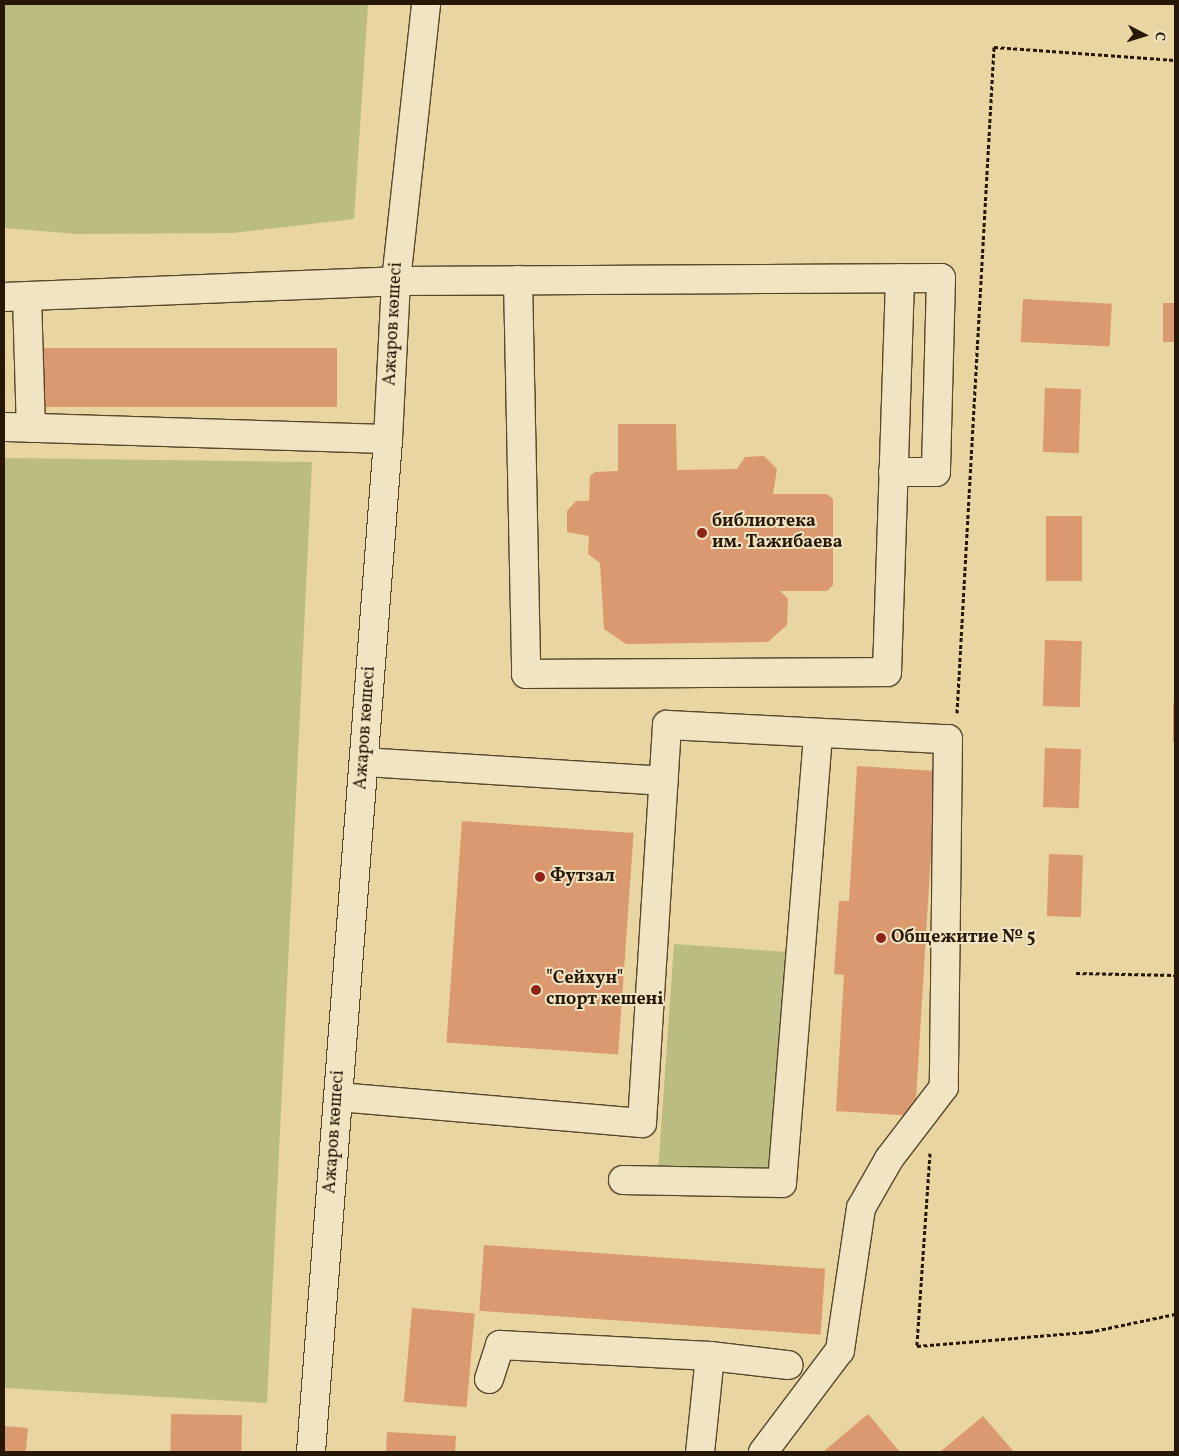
<!DOCTYPE html>
<html>
<head>
<meta charset="utf-8">
<style>
  body { margin:0 }
  #map { position:relative; width:1179px; height:1456px; overflow:hidden; background:#e8d5a2; font-family:Vollkorn,serif }
  div>[style] { position:absolute }
  .green>* { inset:0; background:#bbbc81; transform-origin:0 0 }
  .building>* { inset:0; background:#db9970; transform-origin:0 0 }
  .path>* { height:3px; margin-top:-1.5px; transform-origin:0; background:repeating-linear-gradient(90deg,#261805 0 4px,transparent 0 6.5px) }
  .roads { filter:drop-shadow(1px 0 #56472c) drop-shadow(-1px 0 #56472c) drop-shadow(0 1px #56472c) drop-shadow(0 -1px #56472c) }
  .minor>* { height:28px; margin:-14px; padding:0 14px; transform-origin:14px; border-radius:14px; background:#f0e4c3 }
  .dots>* { width:14px; height:14px; translate:-50% -50%; box-sizing:border-box; border:2px solid #f0e4c3; border-radius:50% }
  span { translate:-50% -50%; white-space:nowrap; text-align:center; line-height:1.15; -webkit-text-stroke:4px #f0e4c3; paint-order:stroke }
  .street-label { font-size:18px; color:#261805 }
  .poi-label { font-size:18px; color:#261805; font-weight:700 }
  .left { translate:0 -50%; text-align:left }
  .frame { position:absolute; inset:0; border:5px solid #261805; pointer-events:none }
  .north { position:absolute; left:1119px; top:10px; width:50px; height:50px; -webkit-text-stroke:4px #f0e4c3; paint-order:stroke; rotate:95deg; font-size:14px; font-weight:700; line-height:20px; text-align:center; color:#261805 }
  .north::after { content:''; display:block; margin:auto; width:18px; height:22px; background:#261805; clip-path:polygon(50% 0,100% 100%,50% 72%,0 100%) }
</style>
</head>
<body>
<div id="map">
  <div class="green">
    <div style="clip-path:polygon(368px 4px,354px 219px,233px 233px,78px 234px,4px 228px,4px 5px)"></div>
    <div style="clip-path:polygon(4px 458px,312px 462px,267px 1403px,4px 1388px)"></div>
    <div style="left:674px;top:944px;width:126px;height:247px;rotate:4deg"></div>
  </div>
  <div class="building">
    <div style="left:1023px;top:299px;width:89px;height:43px;rotate:3deg"></div>
    <div style="left:1163px;top:303px;width:12px;height:39px"></div>
    <div style="left:42px;top:348px;width:295px;height:59px"></div>
    <div style="left:1045px;top:388px;width:36px;height:64px;rotate:2deg"></div>
    <div style="clip-path:polygon(618px 424px,676px 424px,677px 470px,737px 469px,745px 457px,764px 456px,777px 469px,773px 494px,827px 494px,833px 499px,833px 585px,827px 591px,780px 591px,788px 599px,787px 625px,768px 642px,626px 644px,604px 629px,600px 563px,588px 554px,589px 536px,567px 532px,567px 511px,576px 501px,589px 501px,590px 476px,595px 472px,618px 471px)"></div>
    <div style="left:1046px;top:516px;width:36px;height:65px"></div>
    <div style="left:1045px;top:640px;width:37px;height:66px;rotate:2deg"></div>
    <div style="left:1173px;top:703px;width:2px;height:39px"></div>
    <div style="left:1045px;top:748px;width:36px;height:59px;rotate:2deg"></div>
    <div style="clip-path:polygon(857px 766px,936px 771px,915px 1116px,836px 1111px,844px 975px,834px 974px,839px 901px,849px 901px)"></div>
    <div style="left:462px;top:821px;width:172px;height:222px;rotate:4deg"></div>
    <div style="left:1049px;top:854px;width:34px;height:62px;rotate:2deg"></div>
    <div style="left:484px;top:1245px;width:342px;height:66px;rotate:4deg"></div>
    <div style="left:412px;top:1308px;width:63px;height:94px;rotate:5deg"></div>
    <div style="left:171px;top:1414px;width:71px;height:38px;rotate:1deg"></div>
    <div style="clip-path:polygon(868px 1414px,900px 1452px,823px 1452px)"></div>
    <div style="clip-path:polygon(983px 1416px,1014px 1452px,940px 1452px)"></div>
    <div style="left:4px;top:1426px;width:24px;height:26px;rotate:5deg"></div>
    <div style="clip-path:polygon(387px 1432px,456px 1436px,455px 1452px,386px 1452px)"></div>
  </div>
  <div class="path">
    <div style="left:957px;top:713px;width:667px;rotate:-86.82deg"></div>
    <div style="left:994px;top:47px;width:181px;rotate:4.1deg"></div>
    <div style="left:1076px;top:973px;width:99px;rotate:1.2deg"></div>
    <div style="left:930px;top:1153px;width:193px;rotate:93.9deg"></div>
    <div style="left:917px;top:1346px;width:173px;rotate:-4.7deg"></div>
    <div style="left:1089px;top:1332px;width:88px;rotate:-11.8deg"></div>
  </div>
  <div class="roads">
    <div class="minor">
      <div style="left:518px;top:280px;width:394px;rotate:88.8deg"></div>
      <div style="left:526px;top:674px;width:361px;rotate:-0.3deg"></div>
      <div style="left:887px;top:672px;width:394px;rotate:-88.1deg"></div>
      <div style="left:27px;top:296px;width:132px;rotate:88.3deg"></div>
      <div style="left:4px;top:297px;width:392px;rotate:-2.3deg"></div>
      <div style="left:396px;top:281px;width:545px;rotate:-0.32deg"></div>
      <div style="left:941px;top:278px;width:194px;rotate:91.5deg"></div>
      <div style="left:936px;top:472px;width:43px;rotate:180deg"></div>
      <div style="left:4px;top:427px;width:384px;rotate:1.8deg"></div>
      <div style="left:364px;top:762px;width:300px;rotate:3.6deg"></div>
      <div style="left:338px;top:1097px;width:305px;rotate:4.9deg"></div>
      <div style="left:642px;top:1123px;width:399px;rotate:-86.4deg"></div>
      <div style="left:667px;top:725px;width:281px;rotate:2.9deg"></div>
      <div style="left:948px;top:739px;width:348px;rotate:90.7deg"></div>
      <div style="left:944px;top:1087px;width:91px;rotate:127.4deg"></div>
      <div style="left:889px;top:1159px;width:56px;rotate:119.7deg"></div>
      <div style="left:861px;top:1208px;width:144px;rotate:98.4deg"></div>
      <div style="left:840px;top:1350px;width:128px;rotate:127deg"></div>
      <div style="left:623px;top:1180px;width:159px;rotate:1.1deg"></div>
      <div style="left:782px;top:1183px;width:451px;rotate:-85.4deg"></div>
      <div style="left:710px;top:1356px;width:79px;rotate:6.6deg"></div>
      <div style="left:489px;top:1379px;width:36px;rotate:-72deg"></div>
      <div style="left:500px;top:1345px;width:210px;rotate:3deg"></div>
      <div style="left:710px;top:1356px;width:97px;rotate:95.9deg"></div>
      <div style="left:311px;top:1452px;width:1016px;rotate:-85.65deg"></div>
      <div style="left:388px;top:439px;width:158px;rotate:-87.1deg"></div>
      <div style="left:396px;top:281px;width:279px;rotate:-83.8deg"></div>
    </div>
  </div>
  <div class="dots">
    <div style="left:702px;top:533px;background:#8f2418"></div>
    <div style="left:540px;top:877px;background:#8f2418"></div>
    <div style="left:881px;top:938px;background:#8f2418"></div>
    <div style="left:536px;top:990px;background:#8f2418"></div>
  </div>
  <div class="street-label">
    <span style="left:394px;top:324px;rotate:-87deg">Ажаров көшесі</span>
    <span style="left:366px;top:728px;rotate:-86deg">Ажаров көшесі</span>
    <span style="left:335px;top:1132px;rotate:-86deg">Ажаров көшесі</span>
  </div>
  <div class="poi-label">
    <span class="left" style="left:712px;top:533px">библиотека<br>им. Тажибаева</span>
    <span class="left" style="left:550px;top:877px">Футзал</span>
    <span class="left" style="left:891px;top:938px">Общежитие № 5</span>
    <span class="left" style="left:546px;top:990px">"Сейхун"<br>спорт кешені</span>
  </div>
  <div class="frame"></div>
  <div class="north">С</div>
</div>
</body>
</html>
